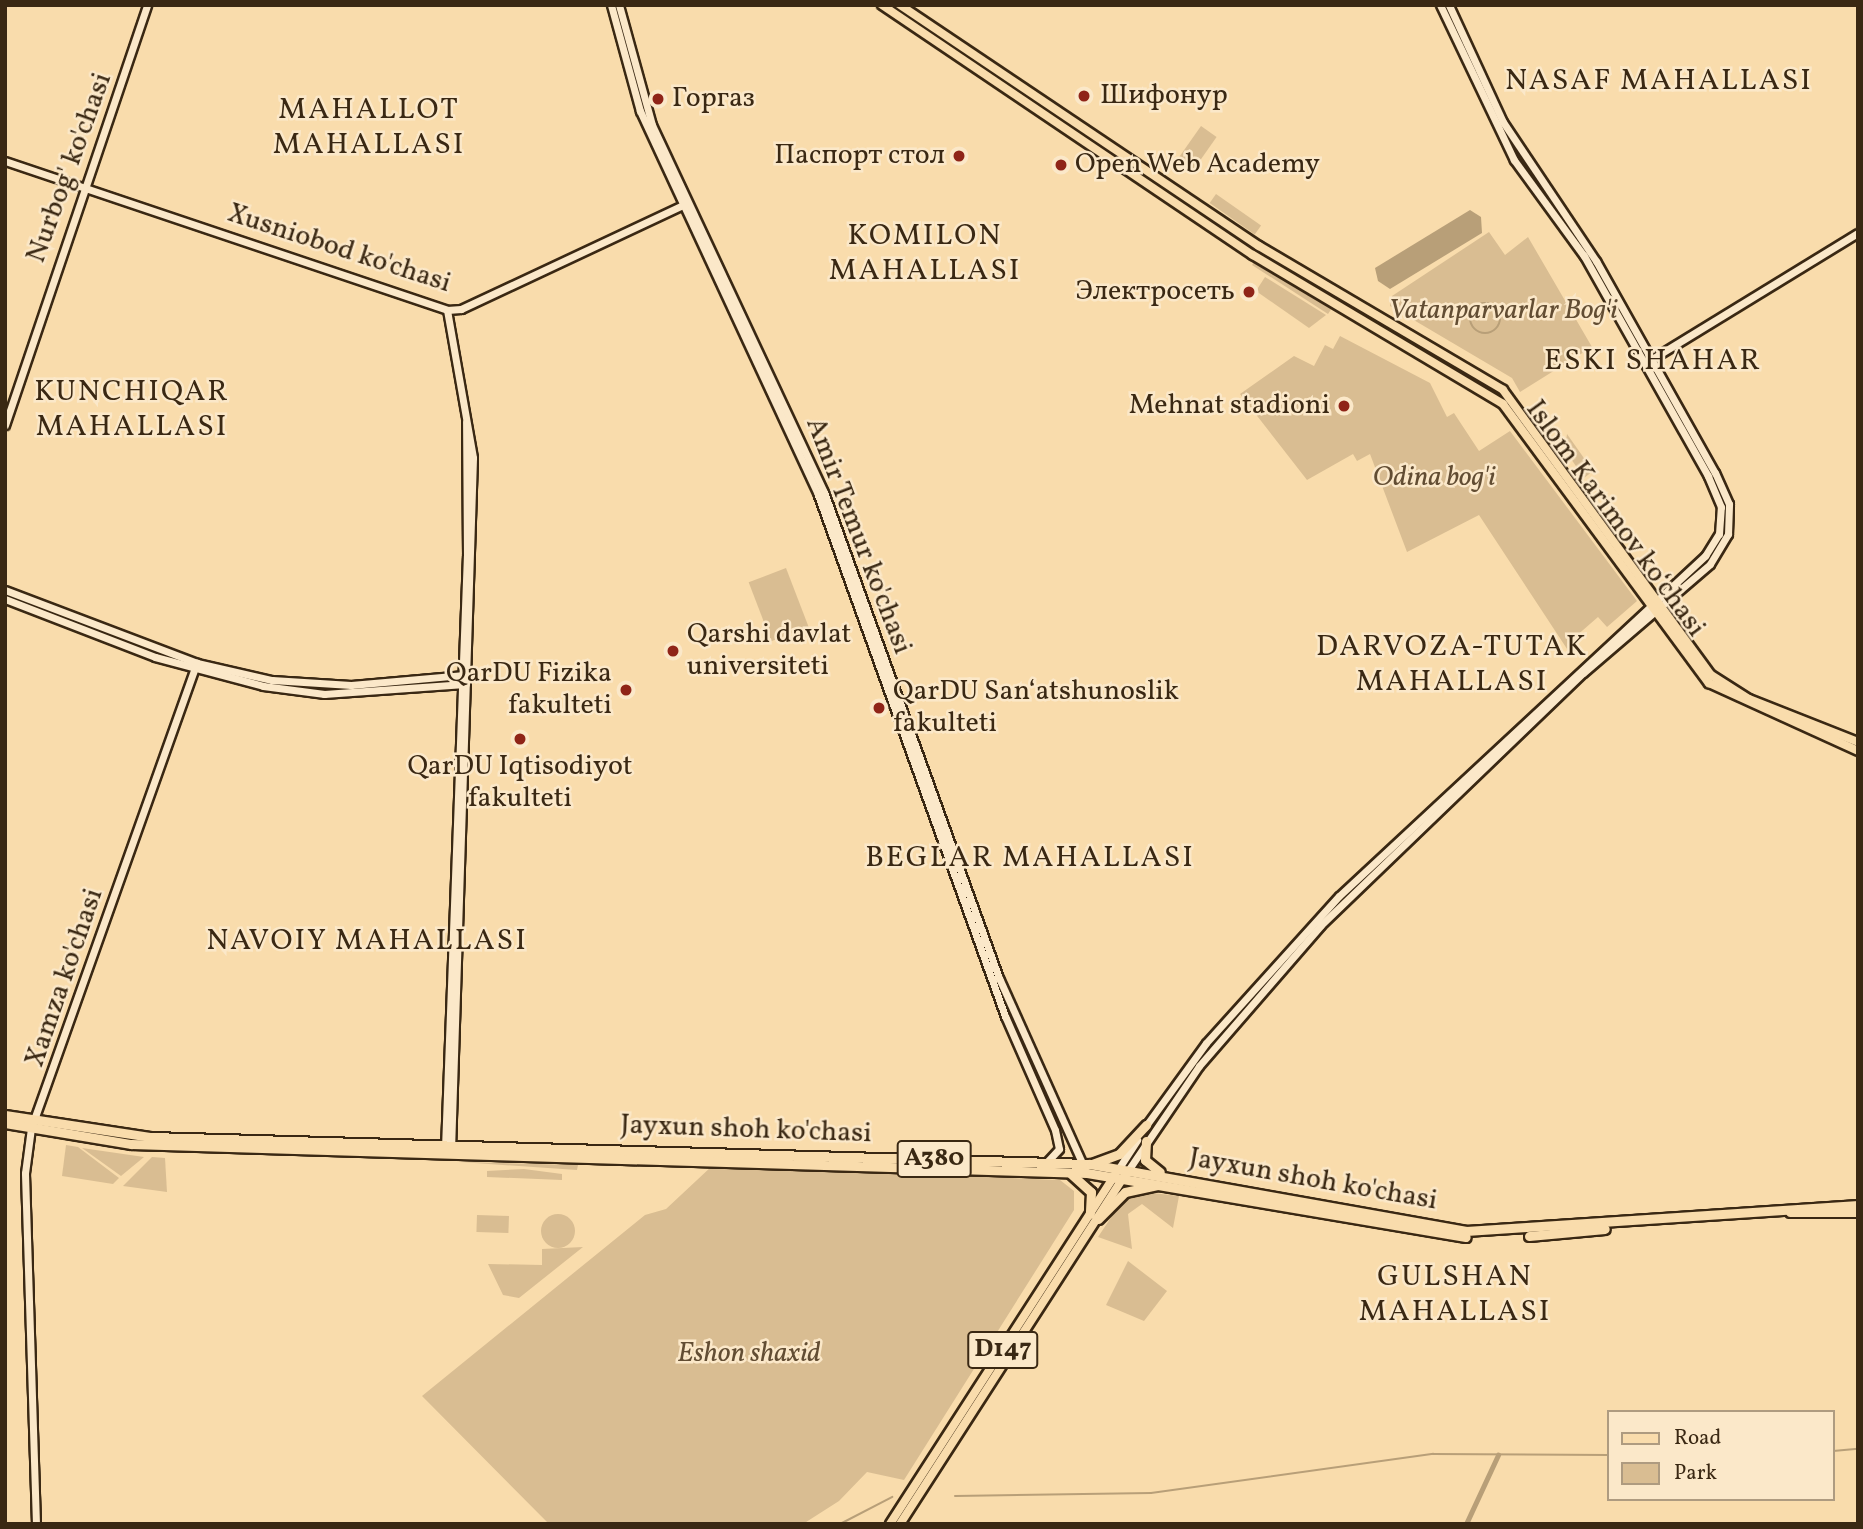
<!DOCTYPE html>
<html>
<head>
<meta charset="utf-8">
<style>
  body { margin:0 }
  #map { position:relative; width:1863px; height:1529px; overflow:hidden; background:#f9dcac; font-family:Vollkorn,serif }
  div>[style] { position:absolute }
  .green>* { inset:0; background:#d9bd92; transform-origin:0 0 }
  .round { border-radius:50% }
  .water>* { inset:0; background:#b89f78 }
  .stream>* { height:2px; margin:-1px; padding:0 1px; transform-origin:1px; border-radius:1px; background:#b89f78 }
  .stream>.ring { margin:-1px; padding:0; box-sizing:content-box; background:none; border:2px solid #b89f78; border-radius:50% }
  .canal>* { height:4.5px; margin:-2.25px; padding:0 2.25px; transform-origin:2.25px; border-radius:2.25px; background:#b89f78 }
  .roads { filter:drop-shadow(2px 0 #3a2813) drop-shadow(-2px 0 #3a2813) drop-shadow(0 2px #3a2813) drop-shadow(0 -2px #3a2813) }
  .secondary>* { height:7px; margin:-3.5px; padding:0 3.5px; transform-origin:3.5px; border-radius:3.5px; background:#fbe8c9 }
  .primary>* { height:8px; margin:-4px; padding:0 4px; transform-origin:4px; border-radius:4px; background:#f9dcac }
  .highway>* { height:9px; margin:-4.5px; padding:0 4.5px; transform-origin:4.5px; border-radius:4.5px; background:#f9dcac }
  .dots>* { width:19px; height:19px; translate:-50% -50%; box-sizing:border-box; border:4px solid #fbe8c9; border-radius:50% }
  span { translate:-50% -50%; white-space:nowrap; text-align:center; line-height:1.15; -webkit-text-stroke:5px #fbe8c9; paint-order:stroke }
  .shield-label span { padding:2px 5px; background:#fbe8c9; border:2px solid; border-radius:5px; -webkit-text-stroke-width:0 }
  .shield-label { font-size:26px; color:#3a2813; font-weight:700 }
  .poi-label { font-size:28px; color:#3a2813 }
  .left { translate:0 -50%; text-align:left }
  .right { translate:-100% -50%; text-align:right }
  .street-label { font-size:28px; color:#3a2813 }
  .park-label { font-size:28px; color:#624d33; font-style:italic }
  .neighbourhood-label { font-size:30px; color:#3a2813; letter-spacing:2px }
  .frame { position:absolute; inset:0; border:7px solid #3a2813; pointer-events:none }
  .legend { position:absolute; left:1607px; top:1410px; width:228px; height:91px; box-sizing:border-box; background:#fbe8c9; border:2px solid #ae9b80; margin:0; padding:9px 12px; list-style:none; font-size:21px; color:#3a2813 }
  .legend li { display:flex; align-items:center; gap:14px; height:35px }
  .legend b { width:35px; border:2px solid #ae9b80 }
</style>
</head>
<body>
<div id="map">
  <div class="green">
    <div style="left:1201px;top:126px;width:19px;height:41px;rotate:35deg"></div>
    <div style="left:1216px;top:194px;width:55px;height:11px;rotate:35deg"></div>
    <div style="clip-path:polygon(1489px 232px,1505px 255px,1528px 237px,1592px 347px,1520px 392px,1512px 378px,1390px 306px,1392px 296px)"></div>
    <div style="clip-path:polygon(1255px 261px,1332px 308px,1328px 314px,1252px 265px)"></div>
    <div style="clip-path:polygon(1265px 277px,1326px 315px,1309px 328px,1256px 291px)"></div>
    <div style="clip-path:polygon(1340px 336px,1430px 383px,1447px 417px,1454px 413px,1479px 451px,1510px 431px,1637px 601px,1607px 627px,1598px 617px,1567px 644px,1573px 658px,1479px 515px,1407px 552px,1370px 454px,1357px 461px,1353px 454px,1307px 480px,1240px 394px,1294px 356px,1314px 366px,1325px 345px,1333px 349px)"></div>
    <div style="clip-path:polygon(1567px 434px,1593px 471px,1584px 478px,1565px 450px)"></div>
    <div style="left:786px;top:568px;width:63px;height:40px;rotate:69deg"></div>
    <div style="clip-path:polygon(66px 1145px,78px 1147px,119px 1178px,113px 1184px,62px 1176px)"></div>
    <div style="clip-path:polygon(82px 1148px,144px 1157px,121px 1176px)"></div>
    <div style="clip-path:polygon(152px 1157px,165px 1158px,167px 1192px,123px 1186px)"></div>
    <div style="clip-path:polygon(460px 1162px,578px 1165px,577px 1170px)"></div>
    <div style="clip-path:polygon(712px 1166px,1060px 1180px,1074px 1191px,1074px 1210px,904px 1480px,867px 1472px,839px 1501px,803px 1524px,549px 1524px,422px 1396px,645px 1215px,666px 1209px)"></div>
    <div style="clip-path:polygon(524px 1169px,562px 1174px,562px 1180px,487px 1177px,487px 1171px)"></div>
    <div style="clip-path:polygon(1144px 1192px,1179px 1196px,1173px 1228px,1142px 1204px,1128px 1214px,1132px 1249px,1098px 1237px,1122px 1201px)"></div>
    <div class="round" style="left:541px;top:1214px;width:34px;height:34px"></div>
    <div style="left:477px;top:1215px;width:32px;height:17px;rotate:2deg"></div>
    <div style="clip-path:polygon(583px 1247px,519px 1298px,503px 1295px,488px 1264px,542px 1265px,542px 1249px)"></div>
    <div style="clip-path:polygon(1128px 1261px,1167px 1291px,1144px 1321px,1106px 1305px)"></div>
  </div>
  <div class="water">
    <div style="clip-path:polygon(1470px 210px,1481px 217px,1482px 233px,1390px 289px,1378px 281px,1375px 268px)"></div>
  </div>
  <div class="stream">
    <div class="ring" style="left:1470px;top:303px;width:28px;height:28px"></div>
    <div style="left:1833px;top:1451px;width:25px;rotate:-5deg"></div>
    <div style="left:955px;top:1496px;width:196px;rotate:-0.9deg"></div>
    <div style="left:1151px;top:1493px;width:285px;rotate:-7.9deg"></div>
    <div style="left:1433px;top:1454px;width:176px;rotate:0.3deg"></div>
    <div style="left:840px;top:1524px;width:59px;rotate:-27.4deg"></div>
  </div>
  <div class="canal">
    <div style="left:1466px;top:1524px;width:76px;rotate:-65.1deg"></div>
  </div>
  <div class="roads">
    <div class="secondary">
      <div style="left:611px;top:5px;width:110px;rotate:74.7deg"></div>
      <div style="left:640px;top:111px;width:423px;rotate:65.1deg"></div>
      <div style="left:818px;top:495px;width:554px;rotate:70.26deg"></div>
      <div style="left:1005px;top:1016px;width:124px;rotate:66.3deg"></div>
      <div style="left:1055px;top:1130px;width:19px;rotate:78deg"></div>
      <div style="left:1059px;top:1149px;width:18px;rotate:133deg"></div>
      <div style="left:619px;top:5px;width:124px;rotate:74.6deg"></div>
      <div style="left:652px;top:125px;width:405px;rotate:64.9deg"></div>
      <div style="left:824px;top:492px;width:517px;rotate:70.2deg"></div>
      <div style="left:999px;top:978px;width:203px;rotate:65.8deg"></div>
      <div style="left:5px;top:161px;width:466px;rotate:18.6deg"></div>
      <div style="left:447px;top:310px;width:14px;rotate:-4deg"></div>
      <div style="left:461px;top:309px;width:250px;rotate:-25.1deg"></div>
      <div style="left:447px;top:310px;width:150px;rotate:80deg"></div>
      <div style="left:473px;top:458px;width:691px;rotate:91.82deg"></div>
      <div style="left:1652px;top:359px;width:241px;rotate:-31.5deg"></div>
      <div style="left:5px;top:425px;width:443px;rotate:-71.3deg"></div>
      <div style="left:5px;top:590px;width:205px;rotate:20.8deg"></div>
      <div style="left:197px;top:663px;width:77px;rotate:12.8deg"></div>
      <div style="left:272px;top:680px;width:79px;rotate:3.6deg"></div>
      <div style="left:351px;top:685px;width:111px;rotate:-5.1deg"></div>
      <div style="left:5px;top:599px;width:161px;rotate:21.1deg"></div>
      <div style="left:155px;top:657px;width:112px;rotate:15deg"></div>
      <div style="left:263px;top:686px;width:62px;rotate:7.5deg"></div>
      <div style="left:324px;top:694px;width:141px;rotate:-4.1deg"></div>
      <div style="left:1145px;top:1127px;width:104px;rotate:-54deg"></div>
      <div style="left:1206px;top:1043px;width:198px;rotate:-47.9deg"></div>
      <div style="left:1339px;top:896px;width:500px;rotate:-42.9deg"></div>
      <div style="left:1705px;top:556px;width:26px;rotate:-58deg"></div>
      <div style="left:1719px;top:534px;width:27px;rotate:-86deg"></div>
      <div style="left:1721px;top:507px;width:34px;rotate:-113deg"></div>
      <div style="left:1708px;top:476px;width:253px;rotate:-119.4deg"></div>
      <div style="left:1584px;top:256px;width:119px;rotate:-126.1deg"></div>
      <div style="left:1514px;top:160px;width:172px;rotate:-115.5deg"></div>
      <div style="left:445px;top:1148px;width:593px;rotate:-87.88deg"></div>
      <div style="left:467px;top:555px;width:133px;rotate:-90.4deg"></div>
      <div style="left:1117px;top:1171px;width:37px;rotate:-57deg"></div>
      <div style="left:1127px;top:1172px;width:128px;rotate:-55.8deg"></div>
      <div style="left:1199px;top:1066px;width:186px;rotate:-49.1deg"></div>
      <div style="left:1321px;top:925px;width:364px;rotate:-43.9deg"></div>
      <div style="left:1583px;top:673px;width:167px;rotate:-40.6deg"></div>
      <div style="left:1710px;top:564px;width:35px;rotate:-59deg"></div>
      <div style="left:1728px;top:534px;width:30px;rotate:-88deg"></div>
      <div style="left:1729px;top:504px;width:34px;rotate:-114deg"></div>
      <div style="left:1715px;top:473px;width:243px;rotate:-119.3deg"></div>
      <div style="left:1596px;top:261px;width:167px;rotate:-123.8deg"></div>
      <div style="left:1503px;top:122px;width:129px;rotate:-114.8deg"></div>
      <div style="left:36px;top:1524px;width:351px;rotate:-91.8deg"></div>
      <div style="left:25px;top:1173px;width:45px;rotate:-82.4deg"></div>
      <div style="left:31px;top:1128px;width:494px;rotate:-70.4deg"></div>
    </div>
    <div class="primary">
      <div style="left:882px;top:5px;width:447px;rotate:34deg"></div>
      <div style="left:1253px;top:255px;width:291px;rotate:30.8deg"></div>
      <div style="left:1503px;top:404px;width:347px;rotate:53.6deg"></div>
      <div style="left:1709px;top:683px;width:164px;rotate:24.5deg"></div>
      <div style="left:900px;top:5px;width:432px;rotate:33.9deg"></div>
      <div style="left:1259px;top:246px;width:283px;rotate:30.5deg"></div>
      <div style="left:1503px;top:390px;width:353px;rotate:53.9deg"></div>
      <div style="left:1711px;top:675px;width:45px;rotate:32.3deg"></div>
      <div style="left:1749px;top:699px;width:117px;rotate:21.5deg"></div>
      <div style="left:890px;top:1524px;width:415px;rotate:-57.2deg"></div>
      <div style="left:900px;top:1524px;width:414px;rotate:-57.2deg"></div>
    </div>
    <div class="highway">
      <div style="left:5px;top:1115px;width:148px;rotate:8.6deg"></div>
      <div style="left:151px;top:1137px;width:939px;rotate:1.65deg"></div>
      <div style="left:1090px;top:1164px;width:382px;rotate:10.1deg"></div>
      <div style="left:1466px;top:1231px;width:393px;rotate:-3.8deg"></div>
      <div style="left:5px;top:1123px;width:128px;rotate:9.5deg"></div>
      <div style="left:131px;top:1144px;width:956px;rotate:1.74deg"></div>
      <div style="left:1087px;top:1173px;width:384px;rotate:9.6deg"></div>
      <div style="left:1146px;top:1141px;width:19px;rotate:93deg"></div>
      <div style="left:1145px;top:1160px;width:19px;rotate:39deg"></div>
      <div style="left:1092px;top:1164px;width:29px;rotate:-20deg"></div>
      <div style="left:1119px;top:1154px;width:40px;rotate:-47deg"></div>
      <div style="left:1071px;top:1174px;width:27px;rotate:42deg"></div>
      <div style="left:1091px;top:1192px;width:22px;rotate:93deg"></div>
      <div style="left:1790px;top:1212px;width:68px"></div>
      <div style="left:1098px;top:1219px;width:38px;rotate:-45deg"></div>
      <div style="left:1125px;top:1192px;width:33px;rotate:-12deg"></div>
      <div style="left:1529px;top:1236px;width:76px;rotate:-5.3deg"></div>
    </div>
  </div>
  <div class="dots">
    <div style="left:1084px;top:96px;background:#8f2418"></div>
    <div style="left:658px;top:99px;background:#8f2418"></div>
    <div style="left:959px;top:156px;background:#8f2418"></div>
    <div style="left:1061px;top:165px;background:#8f2418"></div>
    <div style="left:1249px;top:292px;background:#8f2418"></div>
    <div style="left:1344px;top:406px;background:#8f2418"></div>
    <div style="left:673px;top:651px;background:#8f2418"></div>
    <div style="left:626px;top:690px;background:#8f2418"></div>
    <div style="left:879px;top:708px;background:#8f2418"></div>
    <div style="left:520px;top:739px;background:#8f2418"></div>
  </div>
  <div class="shield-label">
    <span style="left:934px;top:1159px">A380</span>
    <span style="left:1003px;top:1350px">D147</span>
  </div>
  <div class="poi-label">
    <span class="left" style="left:1100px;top:96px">Шифонур</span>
    <span class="left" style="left:672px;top:99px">Горгаз</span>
    <span class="right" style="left:945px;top:156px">Паспорт стол</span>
    <span class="left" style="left:1075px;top:165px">Open Web Academy</span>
    <span class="right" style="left:1235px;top:292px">Электросеть</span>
    <span class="right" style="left:1330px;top:406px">Mehnat stadioni</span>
    <span class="left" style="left:687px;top:651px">Qarshi davlat<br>universiteti</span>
    <span class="right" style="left:612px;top:690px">QarDU Fizika<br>fakulteti</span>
    <span class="left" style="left:893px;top:708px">QarDU San‘atshunoslik<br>fakulteti</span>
    <span style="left:520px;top:783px">QarDU Iqtisodiyot<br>fakulteti</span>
  </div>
  <div class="street-label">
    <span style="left:70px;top:168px;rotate:-70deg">Nurbog' ko'chasi</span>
    <span style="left:339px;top:249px;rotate:18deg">Xusniobod ko'chasi</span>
    <span style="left:1615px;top:519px;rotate:54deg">Islom Karimov ko‘chasi</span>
    <span style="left:858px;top:536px;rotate:69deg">Amir Temur ko'chasi</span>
    <span style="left:65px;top:978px;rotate:-71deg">Xamza ko'chasi</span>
    <span style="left:746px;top:1130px;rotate:2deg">Jayxun shoh ko'chasi</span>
    <span style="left:1313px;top:1180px;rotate:10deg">Jayxun shoh ko'chasi</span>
  </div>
  <div class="park-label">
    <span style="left:1503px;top:311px">Vatanparvarlar Bog'i</span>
    <span style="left:1434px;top:478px">Odina bog'i</span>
    <span style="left:749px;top:1354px">Eshon shaxid</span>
  </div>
  <div class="neighbourhood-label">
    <span style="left:1659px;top:81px">NASAF MAHALLASI</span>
    <span style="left:369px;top:127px">MAHALLOT<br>MAHALLASI</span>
    <span style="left:925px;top:253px">KOMILON<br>MAHALLASI</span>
    <span style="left:1653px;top:361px">ESKI SHAHAR</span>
    <span style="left:132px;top:409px">KUNCHIQAR<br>MAHALLASI</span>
    <span style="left:1452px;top:664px">DARVOZA-TUTAK<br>MAHALLASI</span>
    <span style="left:1030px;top:858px">BEGLAR MAHALLASI</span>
    <span style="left:367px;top:941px">NAVOIY MAHALLASI</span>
    <span style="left:1455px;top:1294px">GULSHAN<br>MAHALLASI</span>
  </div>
  <div class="frame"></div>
  <ul class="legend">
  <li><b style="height:9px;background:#f9dcac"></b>Road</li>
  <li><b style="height:19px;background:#d9bd92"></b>Park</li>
  </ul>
</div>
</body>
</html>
